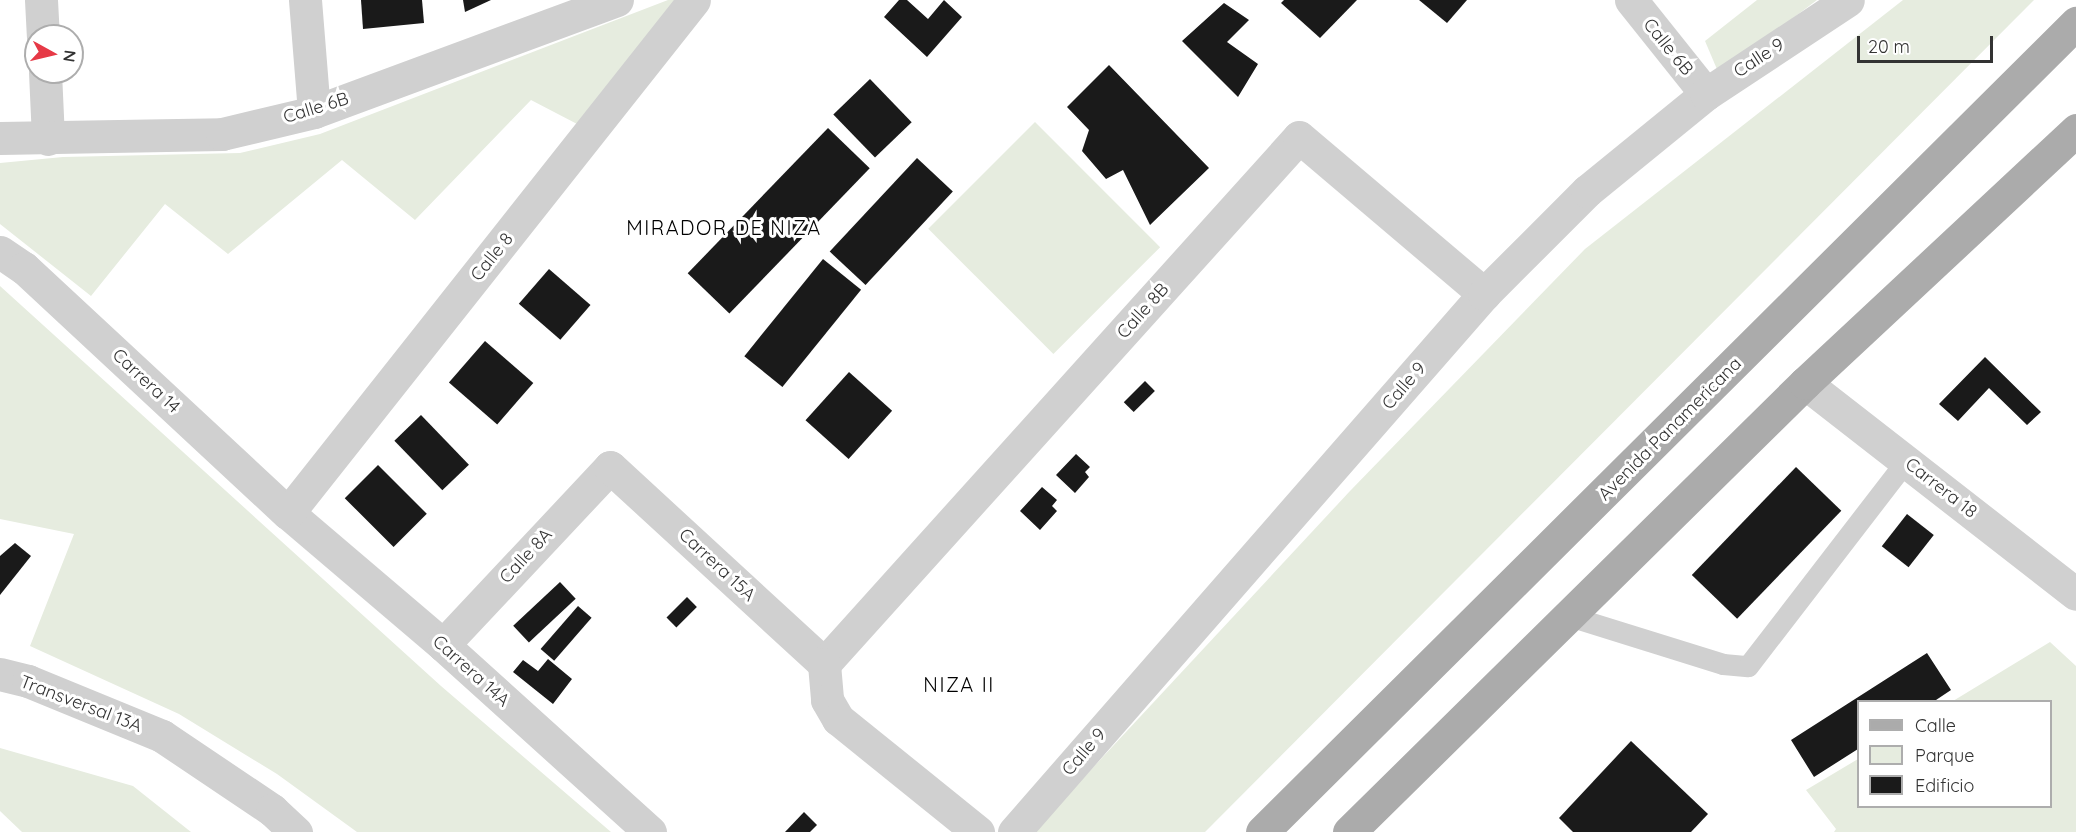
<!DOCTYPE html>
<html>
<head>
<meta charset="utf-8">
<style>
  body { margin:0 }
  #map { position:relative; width:2076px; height:832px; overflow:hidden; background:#fff; font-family:Quicksand,sans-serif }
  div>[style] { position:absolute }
  .green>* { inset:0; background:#e6ecdf; transform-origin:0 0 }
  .building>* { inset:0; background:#1a1a1a; transform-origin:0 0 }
  .service>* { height:21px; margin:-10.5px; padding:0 10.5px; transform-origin:10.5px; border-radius:10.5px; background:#d0d0d0 }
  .minor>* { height:33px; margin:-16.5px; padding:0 16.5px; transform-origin:16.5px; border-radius:16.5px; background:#d0d0d0 }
  .primary>* { height:33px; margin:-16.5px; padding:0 16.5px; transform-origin:16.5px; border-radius:16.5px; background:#ababab }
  span { translate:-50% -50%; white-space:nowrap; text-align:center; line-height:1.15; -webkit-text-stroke:6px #fff; paint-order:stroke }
  .street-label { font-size:18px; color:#333 }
  .neighbourhood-label { font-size:20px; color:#000; letter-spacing:1.5px }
  .legend { position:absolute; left:1857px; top:700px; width:195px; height:108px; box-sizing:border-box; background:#fff; border:2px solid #adadad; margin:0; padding:8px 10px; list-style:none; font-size:18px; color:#333 }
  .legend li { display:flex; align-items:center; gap:12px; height:30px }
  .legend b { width:30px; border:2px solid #adadad }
  .north { position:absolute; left:24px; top:24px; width:60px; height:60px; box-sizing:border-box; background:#fff; border:2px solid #adadad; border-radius:50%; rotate:98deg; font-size:16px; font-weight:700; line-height:24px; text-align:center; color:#333 }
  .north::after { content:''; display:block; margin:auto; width:21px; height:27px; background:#e63946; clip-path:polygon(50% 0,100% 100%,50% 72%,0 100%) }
  .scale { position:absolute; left:1857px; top:36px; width:136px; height:27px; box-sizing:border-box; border:3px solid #333; border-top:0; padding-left:8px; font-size:18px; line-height:21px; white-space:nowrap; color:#333; -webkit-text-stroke:4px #fff; paint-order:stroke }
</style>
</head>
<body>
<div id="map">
  <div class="green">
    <div style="clip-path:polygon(668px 0,680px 0,579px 125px,531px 100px,415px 220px,342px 160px,228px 254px,165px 204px,91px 296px,0 224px,0 163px,63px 157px,240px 153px,320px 134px)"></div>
    <div style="clip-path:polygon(1757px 0,1817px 0,1719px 74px,1705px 41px)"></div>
    <div style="clip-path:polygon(1903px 0,2034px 0,1205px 832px,1033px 832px,1350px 491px,1585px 249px)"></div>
    <div style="left:1035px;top:122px;width:177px;height:151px;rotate:45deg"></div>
    <div style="clip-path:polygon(0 286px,441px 686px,611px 832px,357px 832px,277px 774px,179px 714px,30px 646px,74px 534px,0 519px)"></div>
    <div style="clip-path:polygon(2050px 642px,2076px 666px,2076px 832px,1834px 832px,1836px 829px,1806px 790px,1858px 759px,1858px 806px,2050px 806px,2050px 702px,1953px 701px)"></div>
    <div style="clip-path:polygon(0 748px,133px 786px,191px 832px,22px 832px,0 811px)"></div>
  </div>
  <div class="building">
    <div style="clip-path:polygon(361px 0,422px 0,424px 23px,363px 29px)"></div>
    <div style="clip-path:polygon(463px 0,491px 0,465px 12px)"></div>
    <div style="clip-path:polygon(899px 0,907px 0,928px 19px,944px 0,962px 17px,927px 57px,884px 17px)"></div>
    <div style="clip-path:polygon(1284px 0,1357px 0,1320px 38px,1281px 3px)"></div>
    <div style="clip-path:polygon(1419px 0,1467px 0,1447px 23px)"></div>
    <div style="clip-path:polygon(1224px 3px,1249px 20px,1227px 42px,1258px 64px,1238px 97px,1182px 41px)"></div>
    <div style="clip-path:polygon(1109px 65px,1209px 168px,1150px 225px,1123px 170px,1106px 179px,1082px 151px,1089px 130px,1067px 107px)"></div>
    <div style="left:870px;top:79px;width:60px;height:51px;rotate:46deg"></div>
    <div style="left:828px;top:128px;width:58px;height:202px;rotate:44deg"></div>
    <div style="left:917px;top:158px;width:49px;height:128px;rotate:43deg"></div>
    <div style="left:823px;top:259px;width:49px;height:125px;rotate:39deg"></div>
    <div style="left:549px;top:269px;width:55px;height:46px;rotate:41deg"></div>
    <div style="left:485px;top:341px;width:64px;height:55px;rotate:41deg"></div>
    <div style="clip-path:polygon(1985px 357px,2041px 412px,2027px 425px,1989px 388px,1958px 421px,1939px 404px)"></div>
    <div style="left:849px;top:372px;width:58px;height:65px;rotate:42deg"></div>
    <div style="left:1145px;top:381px;width:14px;height:30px;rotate:45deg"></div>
    <div style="left:421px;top:415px;width:69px;height:37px;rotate:46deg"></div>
    <div style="clip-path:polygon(1076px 454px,1090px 467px,1085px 472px,1089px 477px,1075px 493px,1056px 475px)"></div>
    <div style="left:378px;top:465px;width:69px;height:47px;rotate:45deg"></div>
    <div style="left:1796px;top:467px;width:63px;height:150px;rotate:44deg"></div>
    <div style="clip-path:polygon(1042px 487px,1057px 500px,1052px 506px,1057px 511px,1040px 530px,1020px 511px)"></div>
    <div style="left:1907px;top:514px;width:34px;height:41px;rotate:38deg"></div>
    <div style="clip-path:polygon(15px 543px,31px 556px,0 595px,0 556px)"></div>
    <div style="left:560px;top:582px;width:23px;height:64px;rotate:47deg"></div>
    <div style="left:687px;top:597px;width:14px;height:29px;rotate:45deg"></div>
    <div style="left:578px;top:606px;width:18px;height:57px;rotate:41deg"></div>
    <div style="clip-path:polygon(1927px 653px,1951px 690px,1933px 702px,1858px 702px,1858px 749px,1814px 777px,1791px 740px)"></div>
    <div style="clip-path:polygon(548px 659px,572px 679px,553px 704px,513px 672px,523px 660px,538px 671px)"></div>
    <div style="clip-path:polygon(1631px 741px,1708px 814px,1691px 832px,1573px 832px,1559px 818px)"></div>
    <div style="clip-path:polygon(804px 812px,817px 825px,810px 832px,785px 832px)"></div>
  </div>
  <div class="service">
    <div style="left:1569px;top:616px;width:161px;rotate:17.3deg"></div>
    <div style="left:1723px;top:664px;width:25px;rotate:5deg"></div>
    <div style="left:1748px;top:666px;width:259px;rotate:-52.4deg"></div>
  </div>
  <div class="minor">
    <div style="left:41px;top:0;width:36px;rotate:87deg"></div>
    <div style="left:305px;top:0;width:112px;rotate:85.4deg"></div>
    <div style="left:1631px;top:0;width:120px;rotate:51.4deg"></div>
    <div style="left:45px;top:72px;width:67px;rotate:87.4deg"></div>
    <div style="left:0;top:138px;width:222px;rotate:-1deg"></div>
    <div style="left:222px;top:134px;width:95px;rotate:-13.4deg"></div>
    <div style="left:314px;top:112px;width:323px;rotate:-20.3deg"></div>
    <div style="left:0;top:252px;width:29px;rotate:34deg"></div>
    <div style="left:24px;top:268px;width:360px;rotate:42.9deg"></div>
    <div style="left:288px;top:513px;width:204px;rotate:40.4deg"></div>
    <div style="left:443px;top:645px;width:279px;rotate:42.1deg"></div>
    <div style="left:1805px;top:383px;width:343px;rotate:37.9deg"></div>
    <div style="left:288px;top:513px;width:654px;rotate:-51.64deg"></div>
    <div style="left:443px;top:645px;width:244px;rotate:-46.8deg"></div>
    <div style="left:610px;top:467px;width:291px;rotate:42.6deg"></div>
    <div style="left:824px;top:664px;width:709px;rotate:-47.97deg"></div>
    <div style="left:1299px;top:137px;width:243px;rotate:40.3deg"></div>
    <div style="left:824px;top:664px;width:36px;rotate:85deg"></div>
    <div style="left:827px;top:700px;width:22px;rotate:60deg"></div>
    <div style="left:838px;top:719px;width:180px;rotate:38.9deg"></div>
    <div style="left:0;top:674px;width:29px;rotate:14deg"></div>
    <div style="left:28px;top:681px;width:145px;rotate:22.3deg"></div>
    <div style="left:162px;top:736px;width:133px;rotate:33.9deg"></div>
    <div style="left:272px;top:810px;width:33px;rotate:43deg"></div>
    <div style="left:1014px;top:832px;width:714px;rotate:-48.86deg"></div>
    <div style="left:1484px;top:294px;width:146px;rotate:-45deg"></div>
    <div style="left:1587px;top:191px;width:154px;rotate:-39.2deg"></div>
    <div style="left:1706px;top:94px;width:170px;rotate:-33.5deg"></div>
  </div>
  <div class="primary">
    <div style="left:1262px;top:832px;width:1148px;rotate:-44.82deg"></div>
    <div style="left:1349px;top:832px;width:640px;rotate:-44.56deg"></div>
    <div style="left:1805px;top:383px;width:371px;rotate:-43deg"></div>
  </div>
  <div class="street-label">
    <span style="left:1668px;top:47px;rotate:51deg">Calle 6B</span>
    <span style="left:1759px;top:58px;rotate:-33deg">Calle 9</span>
    <span style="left:316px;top:108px;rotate:-17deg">Calle 6B</span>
    <span style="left:492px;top:257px;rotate:-51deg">Calle 8</span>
    <span style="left:1143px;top:311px;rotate:-48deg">Calle 8B</span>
    <span style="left:146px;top:381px;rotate:43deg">Carrera 14</span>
    <span style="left:1404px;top:386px;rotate:-49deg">Calle 9</span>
    <span style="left:1670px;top:429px;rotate:-45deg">Avenida Panamericana</span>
    <span style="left:1941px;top:488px;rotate:38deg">Carrera 18</span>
    <span style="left:526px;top:556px;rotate:-47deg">Calle 8A</span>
    <span style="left:717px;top:565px;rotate:43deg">Carrera 15A</span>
    <span style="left:471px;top:671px;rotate:42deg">Carrera 14A</span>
    <span style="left:81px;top:704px;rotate:21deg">Transversal 13A</span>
    <span style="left:1084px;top:752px;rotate:-49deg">Calle 9</span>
  </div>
  <div class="neighbourhood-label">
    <span style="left:724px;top:227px">MIRADOR DE NIZA</span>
    <span style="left:959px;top:684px">NIZA II</span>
  </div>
  <ul class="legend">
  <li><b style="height:8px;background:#ababab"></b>Calle</li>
  <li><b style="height:16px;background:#e6ecdf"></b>Parque</li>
  <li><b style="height:16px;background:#1a1a1a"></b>Edificio</li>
  </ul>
  <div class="north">N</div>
  <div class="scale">20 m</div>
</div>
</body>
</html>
